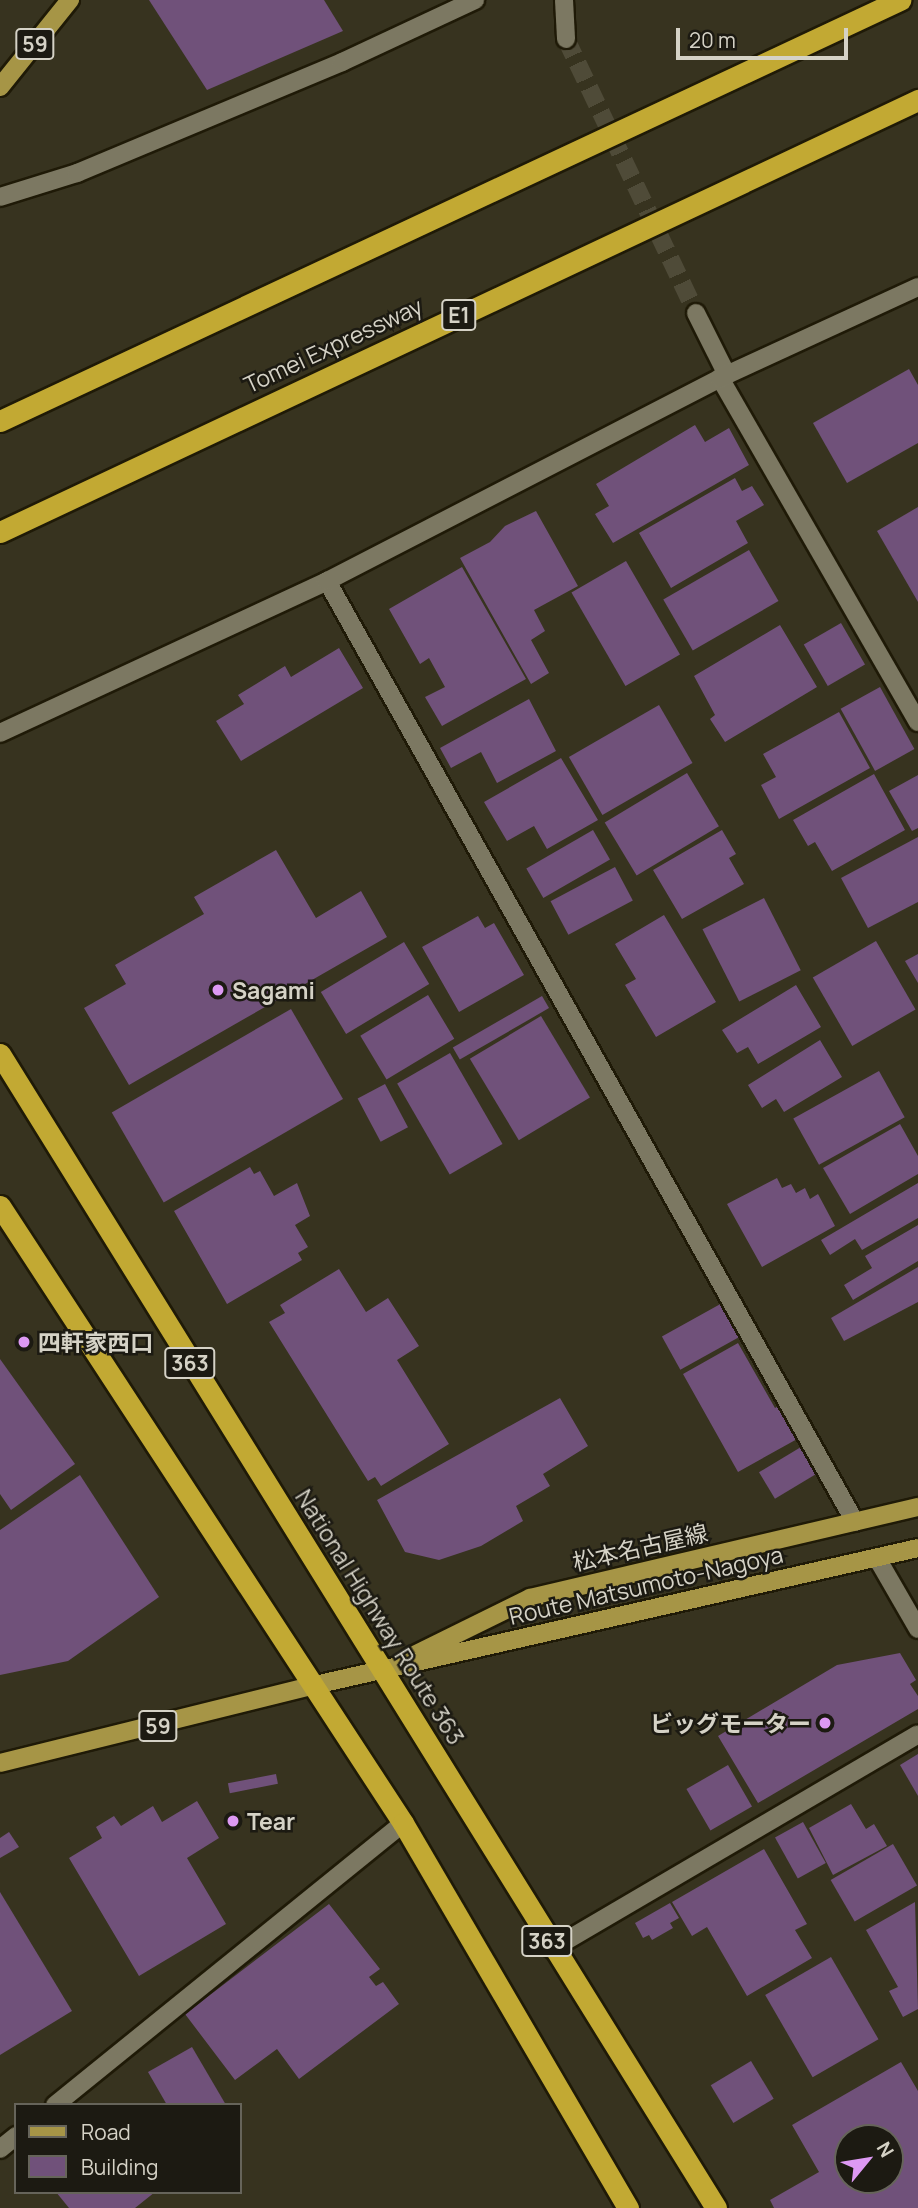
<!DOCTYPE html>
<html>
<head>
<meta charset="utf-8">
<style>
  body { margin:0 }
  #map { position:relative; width:918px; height:2208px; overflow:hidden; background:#37331f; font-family:Manrope,"Noto Sans JP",sans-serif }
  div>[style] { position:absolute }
  .building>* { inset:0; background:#70517a; transform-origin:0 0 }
  .minor-tunnel>* { height:18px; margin-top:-9px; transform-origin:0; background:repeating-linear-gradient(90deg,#4f4b38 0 18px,transparent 0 27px) }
  .roads { filter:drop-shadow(2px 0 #1f1a07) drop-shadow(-2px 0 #1f1a07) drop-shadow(0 2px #1f1a07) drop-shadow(0 -2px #1f1a07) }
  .minor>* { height:18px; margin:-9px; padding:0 9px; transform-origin:9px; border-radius:9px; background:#7c7862 }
  .major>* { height:18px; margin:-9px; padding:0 9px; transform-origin:9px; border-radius:9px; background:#a69546 }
  .highway>* { height:21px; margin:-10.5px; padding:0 10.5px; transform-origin:10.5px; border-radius:10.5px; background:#c2a933 }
  .dots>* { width:19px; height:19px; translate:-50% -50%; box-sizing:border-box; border:4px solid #1c1a12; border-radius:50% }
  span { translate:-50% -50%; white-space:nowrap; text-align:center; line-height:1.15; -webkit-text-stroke:5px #1c1a12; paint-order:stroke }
  .shield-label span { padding:2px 5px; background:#1c1a12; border:2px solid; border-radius:5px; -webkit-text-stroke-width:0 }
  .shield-label { font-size:21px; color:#d5d2c6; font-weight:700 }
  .street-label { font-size:23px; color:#d5d2c6 }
  .poi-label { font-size:23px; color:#d5d2c6; font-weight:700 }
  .left { translate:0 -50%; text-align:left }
  .right { translate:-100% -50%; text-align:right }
  .legend { position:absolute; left:14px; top:2103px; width:228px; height:91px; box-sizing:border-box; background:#1c1a12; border:2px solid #66645a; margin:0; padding:9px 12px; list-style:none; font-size:21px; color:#d5d2c6 }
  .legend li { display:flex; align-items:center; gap:14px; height:35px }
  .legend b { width:35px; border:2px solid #66645a }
  .north { position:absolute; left:834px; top:2124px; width:70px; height:70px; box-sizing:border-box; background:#1c1a12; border:2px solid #66645a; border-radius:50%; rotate:60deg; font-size:19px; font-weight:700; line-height:28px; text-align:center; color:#d5d2c6 }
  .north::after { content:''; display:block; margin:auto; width:24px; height:32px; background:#dd99f3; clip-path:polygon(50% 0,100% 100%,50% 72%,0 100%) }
  .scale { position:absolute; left:676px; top:28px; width:172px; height:32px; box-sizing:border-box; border:4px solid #d5d2c6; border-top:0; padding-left:9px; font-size:21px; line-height:24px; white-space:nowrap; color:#d5d2c6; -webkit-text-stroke:5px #1c1a12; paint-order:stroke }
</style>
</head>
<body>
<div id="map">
  <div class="building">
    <div style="clip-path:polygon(149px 0,324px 0,343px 31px,207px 90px)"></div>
    <div style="clip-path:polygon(909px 369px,918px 385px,918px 443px,847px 483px,813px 423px)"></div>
    <div style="clip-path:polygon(695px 425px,705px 442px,729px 428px,749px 465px,613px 543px,595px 514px,609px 506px,596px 484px)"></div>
    <div style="clip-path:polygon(735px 478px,742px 491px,752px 486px,764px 505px,736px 521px,748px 543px,671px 588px,639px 533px)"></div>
    <div style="clip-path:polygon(918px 507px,918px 602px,877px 531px)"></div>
    <div style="clip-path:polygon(536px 511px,578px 586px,534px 610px,545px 631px,531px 640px,549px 673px,531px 684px,460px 558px,490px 542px,505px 526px)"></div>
    <div style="left:749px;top:550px;width:59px;height:99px;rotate:60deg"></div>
    <div style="left:626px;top:561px;width:108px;height:63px;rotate:60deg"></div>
    <div style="clip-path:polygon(462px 567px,526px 679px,442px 726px,425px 697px,445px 687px,429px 658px,420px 664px,389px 609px)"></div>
    <div style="left:841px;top:623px;width:48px;height:43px;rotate:60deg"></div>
    <div style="clip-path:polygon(780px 625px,817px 687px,725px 742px,710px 719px,715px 715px,694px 676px)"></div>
    <div style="clip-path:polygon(339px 648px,363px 688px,241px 761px,216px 721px,244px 704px,238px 695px,285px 666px,291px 677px)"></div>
    <div style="left:880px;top:687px;width:71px;height:45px;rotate:61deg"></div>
    <div style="clip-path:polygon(529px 699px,556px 751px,497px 783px,481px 752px,451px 768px,440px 748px)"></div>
    <div style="left:659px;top:705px;width:67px;height:104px;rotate:60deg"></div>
    <div style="clip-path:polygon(839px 712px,870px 768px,779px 819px,761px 785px,776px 777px,763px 754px)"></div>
    <div style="clip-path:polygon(561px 758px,598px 820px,547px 849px,534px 826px,507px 841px,484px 802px)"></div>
    <div style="left:687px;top:773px;width:62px;height:96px;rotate:59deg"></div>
    <div style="clip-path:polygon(874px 774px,905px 830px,832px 871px,815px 842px,808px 846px,793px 820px)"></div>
    <div style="clip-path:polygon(918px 775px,918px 828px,912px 831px,889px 791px)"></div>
    <div style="left:593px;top:830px;width:34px;height:77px;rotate:60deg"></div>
    <div style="clip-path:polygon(722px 830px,736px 854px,729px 858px,744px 884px,682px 919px,653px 870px)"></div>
    <div style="clip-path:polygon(918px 837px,918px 902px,868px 928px,841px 878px)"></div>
    <div style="clip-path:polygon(276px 850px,316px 918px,361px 891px,387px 937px,129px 1085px,84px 1008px,126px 984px,115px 965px,204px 914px,194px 897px)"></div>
    <div style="left:615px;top:867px;width:38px;height:73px;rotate:62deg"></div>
    <div style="left:764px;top:898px;width:81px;height:69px;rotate:63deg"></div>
    <div style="clip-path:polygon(664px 915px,716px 1002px,656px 1037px,625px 985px,636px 979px,615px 944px)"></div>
    <div style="clip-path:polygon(478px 916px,485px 928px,494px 923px,524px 975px,459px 1012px,422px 947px)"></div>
    <div style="left:876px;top:941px;width:79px;height:73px;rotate:60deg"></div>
    <div style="left:404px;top:942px;width:49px;height:97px;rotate:59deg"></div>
    <div style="clip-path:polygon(918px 954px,918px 983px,905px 961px)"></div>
    <div style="clip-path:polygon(796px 985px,821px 1027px,758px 1064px,748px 1047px,737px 1053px,722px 1030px)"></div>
    <div style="left:428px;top:995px;width:51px;height:79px;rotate:59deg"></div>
    <div style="left:542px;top:996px;width:14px;height:103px;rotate:60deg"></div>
    <div style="left:291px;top:1009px;width:104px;height:207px;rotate:60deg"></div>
    <div style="left:541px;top:1016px;width:95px;height:83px;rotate:59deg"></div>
    <div style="clip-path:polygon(820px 1040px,842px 1077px,784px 1112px,776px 1099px,762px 1108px,748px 1085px)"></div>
    <div style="left:450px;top:1053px;width:105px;height:61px;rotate:60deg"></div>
    <div style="left:879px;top:1071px;width:53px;height:98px;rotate:61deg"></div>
    <div style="left:385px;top:1084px;width:49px;height:31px;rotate:62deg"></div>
    <div style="clip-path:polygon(900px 1124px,918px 1156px,918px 1174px,850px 1214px,823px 1168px)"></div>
    <div style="clip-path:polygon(250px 1167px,254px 1174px,260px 1171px,274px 1196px,297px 1183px,310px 1216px,295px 1225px,308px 1247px,298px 1253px,302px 1260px,227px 1304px,174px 1211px)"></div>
    <div style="clip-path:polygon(777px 1178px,782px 1188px,791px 1184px,796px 1193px,805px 1188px,810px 1199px,818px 1194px,835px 1226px,762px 1267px,727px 1204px)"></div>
    <div style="clip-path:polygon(918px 1183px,918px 1218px,862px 1250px,855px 1239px,830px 1255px,821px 1240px)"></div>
    <div style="clip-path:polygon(918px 1225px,918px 1261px,853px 1300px,844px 1285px,872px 1268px,865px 1256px)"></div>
    <div style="clip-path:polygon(918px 1267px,918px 1302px,844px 1341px,831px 1318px)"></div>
    <div style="clip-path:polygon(339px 1269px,366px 1312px,388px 1298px,419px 1346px,397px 1360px,449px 1444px,381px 1486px,375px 1477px,368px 1481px,269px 1322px,285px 1313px,280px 1305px)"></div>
    <div style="left:724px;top:1302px;width:38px;height:71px;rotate:61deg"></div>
    <div style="clip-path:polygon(738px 1343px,775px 1408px,780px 1405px,799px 1438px,738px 1472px,683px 1374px)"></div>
    <div style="clip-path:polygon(0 1359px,75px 1464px,11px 1510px,0 1494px)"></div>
    <div style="clip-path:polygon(560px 1398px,588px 1446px,543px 1474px,550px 1486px,516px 1506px,523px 1521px,481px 1546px,439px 1560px,405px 1552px,377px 1500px)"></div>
    <div style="left:801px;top:1447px;width:31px;height:49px;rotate:59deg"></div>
    <div style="clip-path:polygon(80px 1475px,159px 1597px,68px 1661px,0 1675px,0 1530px)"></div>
    <div style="clip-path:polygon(900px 1653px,916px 1680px,910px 1684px,918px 1696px,918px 1709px,758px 1803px,718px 1736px,837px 1665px)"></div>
    <div style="clip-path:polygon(918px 1754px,918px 1796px,900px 1765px)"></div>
    <div style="left:728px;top:1765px;width:48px;height:48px;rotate:60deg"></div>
    <div style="left:276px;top:1774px;width:10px;height:49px;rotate:79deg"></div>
    <div style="clip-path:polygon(197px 1801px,219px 1838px,187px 1858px,226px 1924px,139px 1976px,69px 1858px,102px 1838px,96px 1827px,114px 1816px,121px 1826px,153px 1806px,162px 1822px)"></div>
    <div style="clip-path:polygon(851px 1804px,866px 1829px,874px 1824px,887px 1846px,833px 1875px,809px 1828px)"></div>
    <div style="left:803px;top:1822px;width:47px;height:32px;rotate:61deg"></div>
    <div style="clip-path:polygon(9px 1832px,19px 1847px,0 1858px,0 1838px)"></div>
    <div style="left:893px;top:1844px;width:48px;height:72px;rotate:60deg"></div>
    <div style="clip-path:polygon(764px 1849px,807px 1924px,795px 1930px,812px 1958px,747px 1996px,707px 1927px,692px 1936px,672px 1902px)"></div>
    <div style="clip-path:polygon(0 1892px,72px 2011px,0 2055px)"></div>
    <div style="clip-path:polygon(915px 1902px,918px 2009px,903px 2017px,889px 1991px,898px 1987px,866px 1930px)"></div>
    <div style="clip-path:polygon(670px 1903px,679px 1918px,670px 1923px,673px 1928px,652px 1940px,649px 1935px,643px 1938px,635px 1923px)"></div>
    <div style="clip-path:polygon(329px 1904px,380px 1969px,369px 1977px,376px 1986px,383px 1982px,399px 2004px,299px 2079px,277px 2049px,235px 2080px,185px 2014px)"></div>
    <div style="left:831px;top:1957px;width:95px;height:76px;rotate:60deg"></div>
    <div style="clip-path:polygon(192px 2047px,226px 2105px,167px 2105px,148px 2072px)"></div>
    <div style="left:751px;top:2061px;width:44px;height:47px;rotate:59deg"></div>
    <div style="clip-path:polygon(evenodd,901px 2062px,918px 2091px,918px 2208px,774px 2208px,770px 2200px,819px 2172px,792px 2125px,901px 2062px,848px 2138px,890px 2138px,890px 2180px,848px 2180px,848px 2138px)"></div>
    <div style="clip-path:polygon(56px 2192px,155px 2192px,135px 2208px,69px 2208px)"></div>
  </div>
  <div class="minor-tunnel">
    <div style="left:566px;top:39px;width:303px;rotate:64.6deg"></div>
  </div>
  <div class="roads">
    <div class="minor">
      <div style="left:564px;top:0;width:39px;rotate:87deg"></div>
      <div style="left:0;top:197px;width:81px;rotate:-17.3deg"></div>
      <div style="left:77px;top:173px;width:287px;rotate:-22.7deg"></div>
      <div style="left:342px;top:62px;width:147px;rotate:-25deg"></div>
      <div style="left:696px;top:313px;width:69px;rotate:63.4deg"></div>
      <div style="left:720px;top:378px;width:397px;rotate:60.1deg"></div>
      <div style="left:327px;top:581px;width:1079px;rotate:60.7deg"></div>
      <div style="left:0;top:733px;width:361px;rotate:-24.9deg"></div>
      <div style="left:327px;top:581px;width:442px;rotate:-27.3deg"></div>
      <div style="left:720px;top:378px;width:218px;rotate:-24.7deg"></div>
      <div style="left:877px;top:1558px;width:82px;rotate:60deg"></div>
      <div style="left:552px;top:1949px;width:424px;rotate:-30.4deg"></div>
      <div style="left:55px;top:2105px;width:448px;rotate:-39deg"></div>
      <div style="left:0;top:2149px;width:21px;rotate:-39deg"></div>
    </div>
    <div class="major">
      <div style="left:0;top:87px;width:112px;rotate:-51.2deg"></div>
      <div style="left:410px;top:1657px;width:134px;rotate:-26.2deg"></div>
      <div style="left:530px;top:1598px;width:399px;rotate:-13.2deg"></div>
      <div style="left:0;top:1763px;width:325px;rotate:-13.9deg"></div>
      <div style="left:315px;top:1685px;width:618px;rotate:-12.8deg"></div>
    </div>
    <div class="highway">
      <div style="left:0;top:421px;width:994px;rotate:-25.07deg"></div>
      <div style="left:0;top:532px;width:1015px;rotate:-25.2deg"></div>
      <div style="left:0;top:1054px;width:1358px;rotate:58.18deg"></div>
      <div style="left:0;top:1206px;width:737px;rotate:56.85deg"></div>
      <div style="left:403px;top:1823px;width:446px;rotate:59.7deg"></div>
    </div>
  </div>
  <div class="dots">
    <div style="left:218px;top:990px;background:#dd99f3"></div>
    <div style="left:24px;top:1342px;background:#dd99f3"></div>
    <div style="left:825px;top:1723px;background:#dd99f3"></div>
    <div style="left:233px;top:1821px;background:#dd99f3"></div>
  </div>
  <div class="shield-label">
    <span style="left:35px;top:44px">59</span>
    <span style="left:459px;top:315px">E1</span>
    <span style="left:190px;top:1363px">363</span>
    <span style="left:158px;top:1726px">59</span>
    <span style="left:547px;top:1941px">363</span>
  </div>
  <div class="street-label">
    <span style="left:333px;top:345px;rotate:-25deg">Tomei Expressway</span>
    <span style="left:640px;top:1547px;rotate:-13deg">松本名古屋線</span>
    <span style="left:646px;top:1585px;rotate:-13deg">Route Matsumoto-Nagoya</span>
    <span style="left:380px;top:1617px;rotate:58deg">National Highway Route 363</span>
  </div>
  <div class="poi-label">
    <span class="left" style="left:232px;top:990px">Sagami</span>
    <span class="left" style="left:38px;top:1342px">四軒家西口</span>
    <span class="right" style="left:811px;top:1723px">ビッグモーター</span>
    <span class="left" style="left:247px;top:1821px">Tear</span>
  </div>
  <ul class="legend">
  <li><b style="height:9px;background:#a69546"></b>Road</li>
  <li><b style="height:19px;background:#70517a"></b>Building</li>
  </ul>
  <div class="north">N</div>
  <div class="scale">20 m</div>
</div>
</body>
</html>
